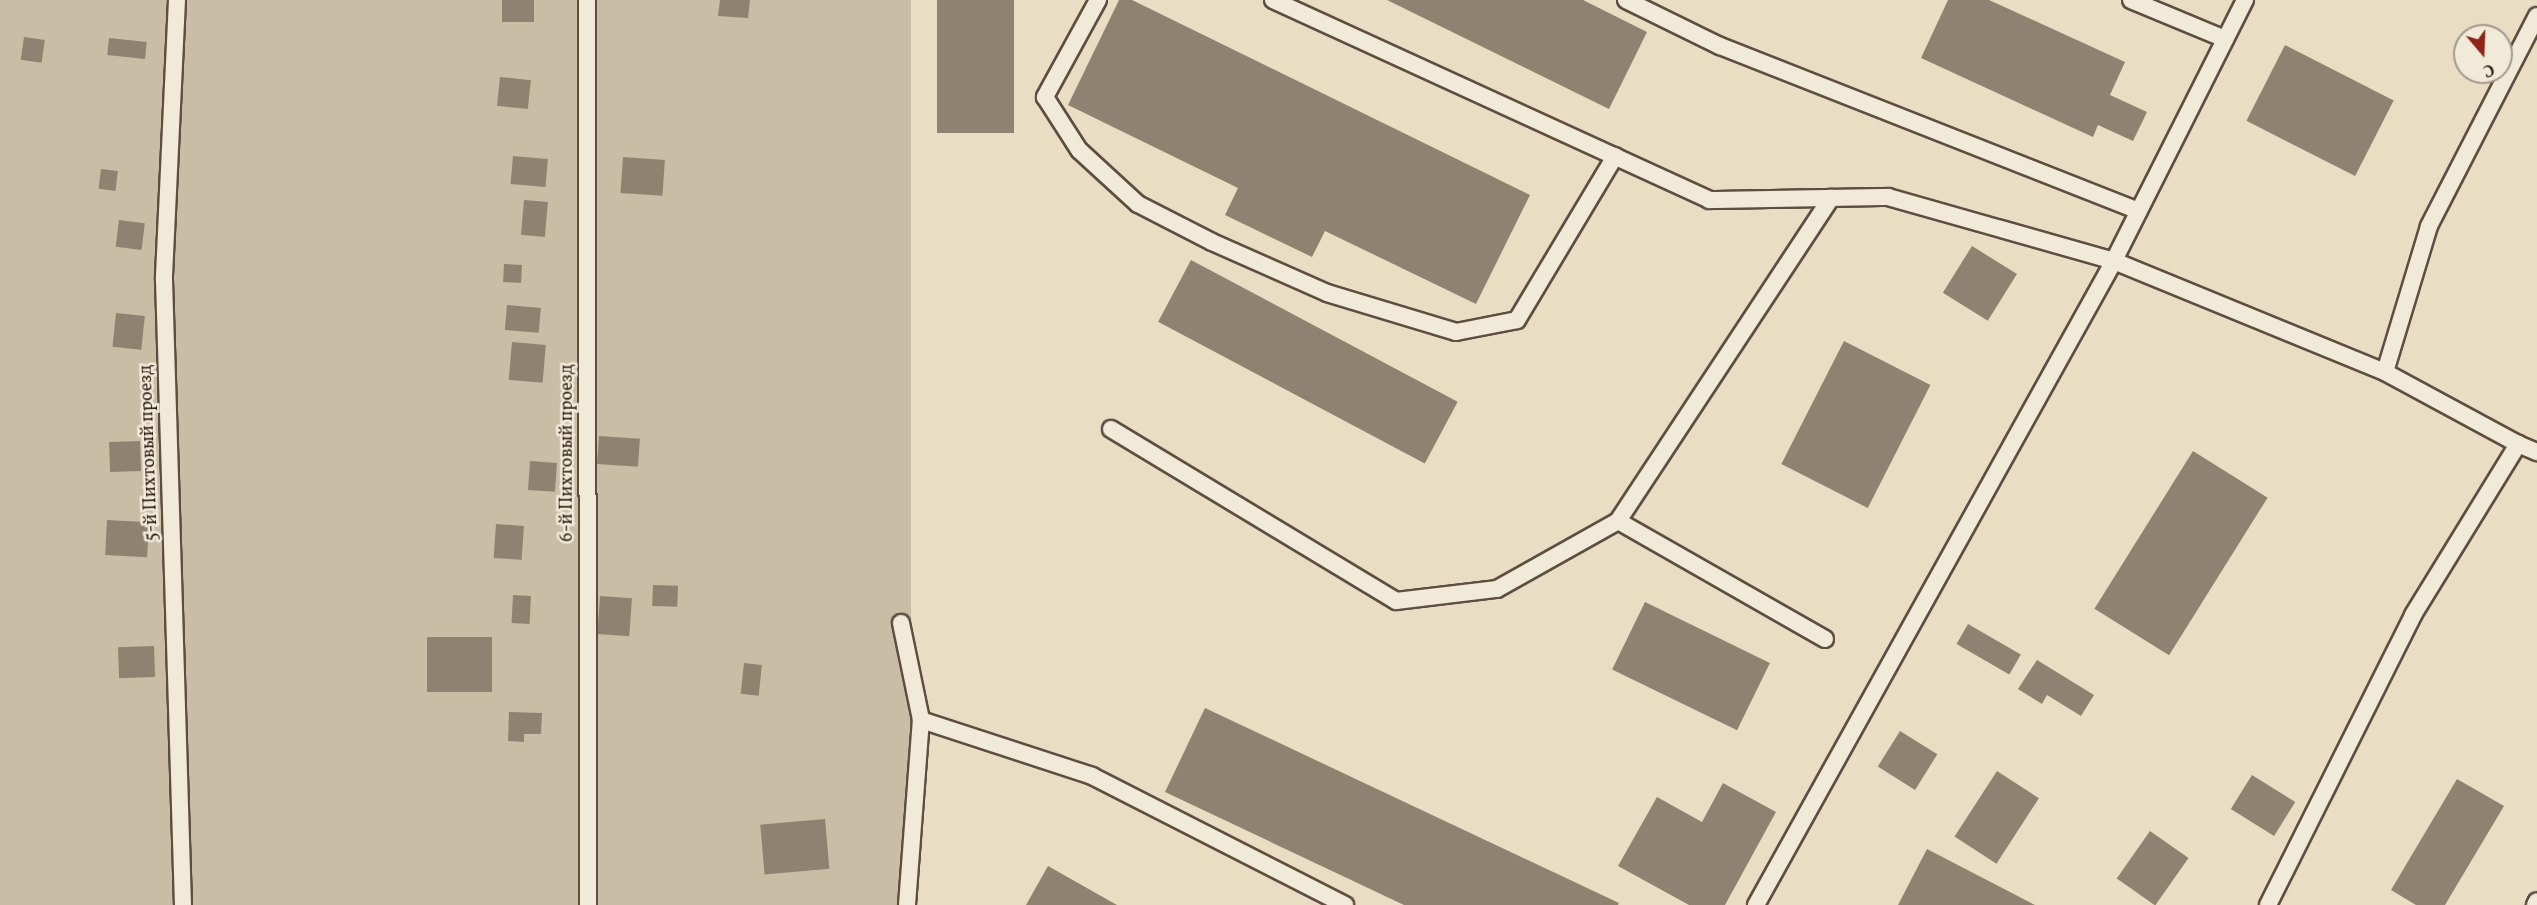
<!DOCTYPE html>
<html>
<head>
<meta charset="utf-8">
<style>
  body { margin:0 }
  #map { position:relative; width:2537px; height:905px; overflow:hidden; background:#e9dec4; font-family:Vollkorn,serif }
  div>[style] { position:absolute }
  .green>* { inset:0; background:#c9bda6; transform-origin:0 0 }
  .building>* { inset:0; background:#908270; transform-origin:0 0 }
  .roads { filter:drop-shadow(2px 0 #5e4e41) drop-shadow(-2px 0 #5e4e41) drop-shadow(0 2px #5e4e41) drop-shadow(0 -2px #5e4e41) }
  .lane>* { height:16px; margin:-8px; padding:0 8px; transform-origin:8px; border-radius:8px; background:#f1ead9 }
  span { translate:-50% -50%; white-space:nowrap; text-align:center; line-height:1.15; -webkit-text-stroke:5px #f1ead9; paint-order:stroke }
  .street-label { font-size:18px; color:#2f1e15 }
  .north { position:absolute; left:2453px; top:24px; width:60px; height:60px; box-sizing:border-box; background:#f1ead9; border:2px solid #a3988b; border-radius:50%; rotate:161deg; font-size:16px; font-weight:700; line-height:24px; text-align:center; color:#2f1e15 }
  .north::after { content:''; display:block; margin:auto; width:21px; height:27px; background:#8f2418; clip-path:polygon(50% 0,100% 100%,50% 72%,0 100%) }
</style>
</head>
<body>
<div id="map">
  <div class="green">
    <div style="left:0;top:0;width:911px;height:905px"></div>
  </div>
  <div class="building">
    <div style="left:502px;top:0;width:32px;height:22px"></div>
    <div style="clip-path:polygon(720px 0,750px 0,748px 18px,718px 16px)"></div>
    <div style="left:937px;top:0;width:77px;height:133px"></div>
    <div style="clip-path:polygon(1119px 0,1132px 0,1530px 195px,1476px 304px,1325px 231px,1312px 257px,1225px 215px,1238px 188px,1068px 105px)"></div>
    <div style="clip-path:polygon(1387px 0,1583px 0,1647px 32px,1609px 109px)"></div>
    <div style="clip-path:polygon(1948px 0,1989px 0,2125px 62px,2110px 95px,2147px 112px,2133px 141px,2098px 125px,2093px 137px,1921px 58px)"></div>
    <div style="left:24px;top:37px;width:21px;height:23px;rotate:8deg"></div>
    <div style="left:109px;top:38px;width:38px;height:17px;rotate:6deg"></div>
    <div style="left:2285px;top:45px;width:122px;height:85px;rotate:27deg"></div>
    <div style="left:500px;top:77px;width:31px;height:29px;rotate:6deg"></div>
    <div style="left:513px;top:156px;width:35px;height:28px;rotate:5deg"></div>
    <div style="left:623px;top:157px;width:42px;height:36px;rotate:4deg"></div>
    <div style="left:101px;top:169px;width:17px;height:20px;rotate:7deg"></div>
    <div style="left:524px;top:200px;width:24px;height:35px;rotate:5deg"></div>
    <div style="left:119px;top:220px;width:26px;height:27px;rotate:7deg"></div>
    <div style="left:1972px;top:246px;width:53px;height:55px;rotate:32deg"></div>
    <div style="left:1191px;top:260px;width:302px;height:70px;rotate:28deg"></div>
    <div style="left:504px;top:264px;width:18px;height:18px;rotate:3deg"></div>
    <div style="left:507px;top:305px;width:34px;height:25px;rotate:5deg"></div>
    <div style="left:116px;top:313px;width:29px;height:34px;rotate:6deg"></div>
    <div style="left:1844px;top:341px;width:97px;height:138px;rotate:27deg"></div>
    <div style="left:512px;top:342px;width:34px;height:38px;rotate:5deg"></div>
    <div style="left:599px;top:436px;width:41px;height:28px;rotate:4deg"></div>
    <div style="left:140px;top:441px;width:30px;height:31px;rotate:88deg"></div>
    <div style="left:2193px;top:451px;width:88px;height:186px;rotate:32deg"></div>
    <div style="left:530px;top:461px;width:27px;height:29px;rotate:4deg"></div>
    <div style="left:107px;top:520px;width:42px;height:35px;rotate:3deg"></div>
    <div style="left:496px;top:524px;width:28px;height:34px;rotate:4deg"></div>
    <div style="left:653px;top:585px;width:25px;height:21px;rotate:2deg"></div>
    <div style="left:513px;top:595px;width:18px;height:28px;rotate:3deg"></div>
    <div style="left:600px;top:596px;width:32px;height:38px;rotate:4deg"></div>
    <div style="left:1645px;top:602px;width:139px;height:75px;rotate:26deg"></div>
    <div style="left:1968px;top:624px;width:61px;height:23px;rotate:30deg"></div>
    <div style="left:492px;top:637px;width:55px;height:65px;rotate:90deg"></div>
    <div style="left:154px;top:646px;width:31px;height:36px;rotate:88deg"></div>
    <div style="clip-path:polygon(2037px 660px,2094px 695px,2081px 716px,2047px 695px,2042px 704px,2018px 689px)"></div>
    <div style="left:744px;top:663px;width:18px;height:31px;rotate:6deg"></div>
    <div style="clip-path:polygon(1205px 708px,1619px 903px,1618px 905px,1404px 905px,1165px 792px)"></div>
    <div style="clip-path:polygon(509px 712px,542px 713px,541px 734px,524px 734px,524px 742px,508px 741px)"></div>
    <div style="left:1900px;top:731px;width:44px;height:42px;rotate:32deg"></div>
    <div style="left:1997px;top:771px;width:50px;height:78px;rotate:33deg"></div>
    <div style="left:2252px;top:775px;width:51px;height:40px;rotate:32deg"></div>
    <div style="clip-path:polygon(2457px 779px,2504px 806px,2445px 905px,2416px 905px,2391px 890px)"></div>
    <div style="clip-path:polygon(1723px 783px,1776px 812px,1725px 905px,1689px 905px,1618px 866px,1657px 797px,1702px 822px)"></div>
    <div style="left:825px;top:819px;width:50px;height:65px;rotate:85deg"></div>
    <div style="left:2150px;top:831px;width:47px;height:58px;rotate:35deg"></div>
    <div style="clip-path:polygon(1927px 849px,2035px 905px,1898px 905px)"></div>
    <div style="clip-path:polygon(1048px 866px,1117px 905px,1026px 905px)"></div>
  </div>
  <div class="roads">
    <div class="lane">
      <div style="left:177px;top:0;width:280px;rotate:92.7deg"></div>
      <div style="left:164px;top:280px;width:625px;rotate:88.26deg"></div>
      <div style="left:587px;top:0;width:905px;rotate:89.94deg"></div>
      <div style="left:1098px;top:0;width:111px;rotate:118.7deg"></div>
      <div style="left:1045px;top:97px;width:63px;rotate:57.3deg"></div>
      <div style="left:1079px;top:150px;width:80px;rotate:42.5deg"></div>
      <div style="left:1138px;top:204px;width:83px;rotate:27.2deg"></div>
      <div style="left:1212px;top:242px;width:126px;rotate:23.9deg"></div>
      <div style="left:1327px;top:293px;width:135px;rotate:16.8deg"></div>
      <div style="left:1456px;top:332px;width:62px;rotate:-11.1deg"></div>
      <div style="left:1517px;top:320px;width:191px;rotate:-59.1deg"></div>
      <div style="left:1273px;top:0;width:480px;rotate:24.6deg"></div>
      <div style="left:1709px;top:200px;width:179px;rotate:-1deg"></div>
      <div style="left:1888px;top:197px;width:235px;rotate:15.8deg"></div>
      <div style="left:2114px;top:261px;width:737px;rotate:119.07deg"></div>
      <div style="left:1626px;top:0;width:105px;rotate:26.1deg"></div>
      <div style="left:1720px;top:46px;width:450px;rotate:21.5deg"></div>
      <div style="left:2131px;top:0;width:102px;rotate:22.5deg"></div>
      <div style="left:2245px;top:0;width:292px;rotate:116.7deg"></div>
      <div style="left:2114px;top:261px;width:293px;rotate:22.3deg"></div>
      <div style="left:2385px;top:372px;width:152px;rotate:-73.2deg"></div>
      <div style="left:2429px;top:226px;width:236px;rotate:-62.8deg"></div>
      <div style="left:1111px;top:429px;width:333px;rotate:31.1deg"></div>
      <div style="left:1396px;top:601px;width:102px;rotate:-6.8deg"></div>
      <div style="left:1497px;top:589px;width:139px;rotate:-29.3deg"></div>
      <div style="left:2518px;top:444px;width:21px;rotate:23deg"></div>
      <div style="left:901px;top:623px;width:99px;rotate:78.3deg"></div>
      <div style="left:921px;top:720px;width:180px;rotate:18.1deg"></div>
      <div style="left:1092px;top:776px;width:284px;rotate:27deg"></div>
      <div style="left:1825px;top:639px;width:238px;rotate:-150.3deg"></div>
      <div style="left:1618px;top:521px;width:387px;rotate:-56.6deg"></div>
      <div style="left:907px;top:905px;width:186px;rotate:-85.7deg"></div>
      <div style="left:2268px;top:905px;width:324px;rotate:-63.4deg"></div>
      <div style="left:2413px;top:615px;width:201px;rotate:-58.4deg"></div>
      <div style="left:2518px;top:444px;width:151px;rotate:-151.6deg"></div>
      <div style="left:2535px;top:905px;width:4px;rotate:-63deg"></div>
    </div>
  </div>
  <div class="street-label">
    <span style="left:150px;top:453px;rotate:-92deg">5-й Пихтовый проезд</span>
    <span style="left:568px;top:453px;rotate:-90deg">6-й Пихтовый проезд</span>
  </div>
  <div class="north">С</div>
</div>
</body>
</html>
